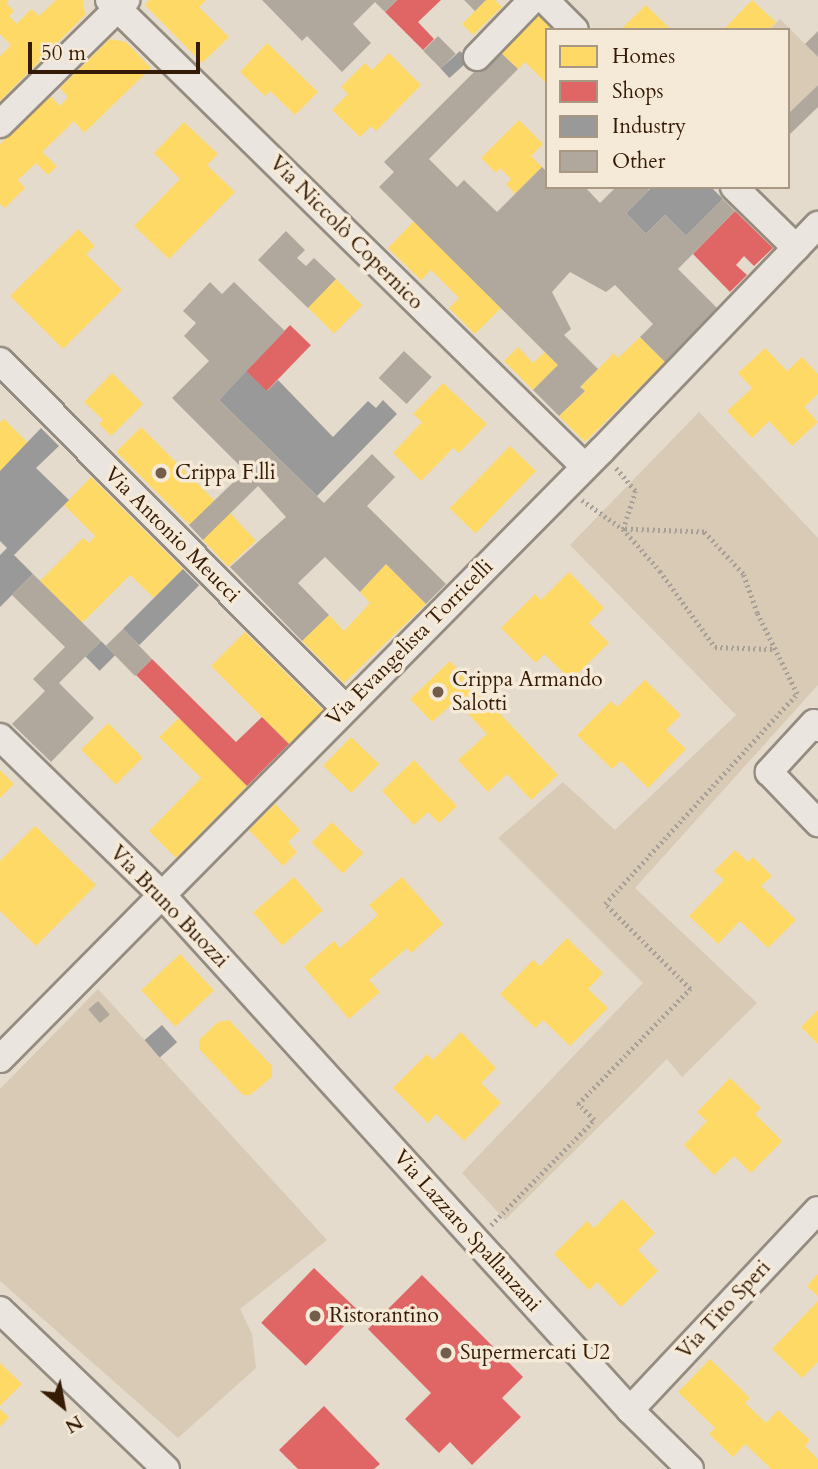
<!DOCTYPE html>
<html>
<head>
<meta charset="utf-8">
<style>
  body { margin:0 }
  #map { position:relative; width:818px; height:1469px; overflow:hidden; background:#e4dbcc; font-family:Cardo,serif }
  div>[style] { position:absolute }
  .green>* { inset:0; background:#d8cab5 }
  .homes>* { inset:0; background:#ffd966; transform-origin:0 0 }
  .shops>* { inset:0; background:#e06666; transform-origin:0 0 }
  .industry>* { inset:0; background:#999; transform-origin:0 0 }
  .building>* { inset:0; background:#b1a89d; transform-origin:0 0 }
  .path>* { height:4.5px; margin-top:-2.25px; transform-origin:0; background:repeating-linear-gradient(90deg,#a7a098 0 2px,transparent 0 5.5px) }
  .roads { filter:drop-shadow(2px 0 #958c81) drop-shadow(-2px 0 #958c81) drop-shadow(0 2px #958c81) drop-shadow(0 -2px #958c81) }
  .minor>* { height:26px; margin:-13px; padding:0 13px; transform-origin:13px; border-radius:13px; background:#eae5de }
  .dots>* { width:19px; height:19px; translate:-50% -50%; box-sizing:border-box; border:4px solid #f5e9d7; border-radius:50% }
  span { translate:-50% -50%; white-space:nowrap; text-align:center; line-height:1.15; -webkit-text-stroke:7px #f5e9d7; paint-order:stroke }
  .street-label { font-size:21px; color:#351b05 }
  .poi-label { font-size:21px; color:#351b05 }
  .left { translate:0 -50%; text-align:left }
  .legend { position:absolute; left:545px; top:28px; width:245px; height:161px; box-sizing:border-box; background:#f5e9d7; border:2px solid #a89783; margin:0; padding:9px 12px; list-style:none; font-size:21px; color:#351b05 }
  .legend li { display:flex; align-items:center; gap:14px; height:35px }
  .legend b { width:35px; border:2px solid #a89783 }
  .north { position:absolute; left:28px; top:1371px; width:70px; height:70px; -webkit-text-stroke:5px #f5e9d7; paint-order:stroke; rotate:149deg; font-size:19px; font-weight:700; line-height:28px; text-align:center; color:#351b05 }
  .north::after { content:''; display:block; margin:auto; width:24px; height:32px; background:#351b05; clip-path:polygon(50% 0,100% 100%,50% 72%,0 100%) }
  .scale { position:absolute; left:28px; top:42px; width:172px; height:32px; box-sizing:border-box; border:4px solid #351b05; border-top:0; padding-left:9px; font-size:21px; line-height:24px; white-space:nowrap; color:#351b05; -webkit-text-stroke:5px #f5e9d7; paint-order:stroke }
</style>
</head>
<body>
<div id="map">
  <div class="green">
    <div style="clip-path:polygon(780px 19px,818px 57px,818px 85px,788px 114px,788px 30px,769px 30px)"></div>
    <div style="clip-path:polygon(699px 412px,818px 538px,818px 685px,635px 888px,757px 1003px,682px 1077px,667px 1059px,505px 1220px,462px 1173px,643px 983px,498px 838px,563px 782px,615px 830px,736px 715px,570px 545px)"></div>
    <div style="clip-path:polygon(98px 989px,327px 1240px,240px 1309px,252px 1334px,256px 1368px,178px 1438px,0 1281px,0 1089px)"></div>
  </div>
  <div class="homes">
    <div style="clip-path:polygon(0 0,9px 0,6px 3px,14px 11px,9px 16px,17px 24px,31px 9px,39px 16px,56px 0,83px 0,85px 15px,0 101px,0 56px,11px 45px,0 34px)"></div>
    <div style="clip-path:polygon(149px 0,206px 0,199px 7px,229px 37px,202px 63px,145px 5px)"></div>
    <div style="clip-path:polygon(486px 0,495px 0,502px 7px,473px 35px,462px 24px)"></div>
    <div style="clip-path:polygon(752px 0,776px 22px,769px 30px,723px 30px)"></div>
    <div style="clip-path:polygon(646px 5px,671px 30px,620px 30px)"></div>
    <div style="clip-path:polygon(534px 11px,553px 30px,547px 30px,547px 84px,525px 62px,518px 69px,497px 49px)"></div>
    <div style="clip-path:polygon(110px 39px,126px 42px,151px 68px,84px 133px,74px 121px,42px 152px,57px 166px,48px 175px,36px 163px,18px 180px,25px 188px,5px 208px,0 204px,0 144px,50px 96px,60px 106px,68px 97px,60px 88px)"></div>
    <div style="clip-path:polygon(267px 43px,318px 92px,295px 115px,270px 91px,265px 96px,240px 72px)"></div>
    <div style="clip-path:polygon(389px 53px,421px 85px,376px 131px,371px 126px,360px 137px,332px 110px,348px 94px,341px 87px,365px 63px,372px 70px)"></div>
    <div style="clip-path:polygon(519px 120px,543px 144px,531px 156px,542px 167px,515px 194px,506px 184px,511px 179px,500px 168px,496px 173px,481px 158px)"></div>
    <div style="clip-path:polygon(184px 122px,218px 154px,207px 165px,235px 192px,169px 259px,134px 226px,180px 179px,154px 153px)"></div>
    <div style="clip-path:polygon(414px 221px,501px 308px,475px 334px,449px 308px,459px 298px,431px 270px,421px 280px,388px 248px)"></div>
    <div style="clip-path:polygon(78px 229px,95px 246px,86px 254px,122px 290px,63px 349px,10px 296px)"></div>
    <div style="left:336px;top:279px;width:37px;height:40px;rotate:45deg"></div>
    <div style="clip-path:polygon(640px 337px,665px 362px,585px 442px,559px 416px,585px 391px,580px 387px,614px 353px,618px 358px)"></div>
    <div style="clip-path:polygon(518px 347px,533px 363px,545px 352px,558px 365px,533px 390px,504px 361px)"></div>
    <div style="clip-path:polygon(765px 348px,787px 371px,802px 357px,818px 374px,818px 394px,804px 407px,818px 422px,792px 446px,769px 421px,752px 438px,727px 411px,752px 388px,738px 373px)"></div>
    <div style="clip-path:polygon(112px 373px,143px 404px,111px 436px,99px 424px,103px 420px,84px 402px)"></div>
    <div style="clip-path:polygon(443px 383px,487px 424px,459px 453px,453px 448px,421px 481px,393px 453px,422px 422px,413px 414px)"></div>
    <div style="clip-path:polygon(4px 419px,28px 443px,0 471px,0 422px)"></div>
    <div style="left:141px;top:427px;width:104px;height:35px;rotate:45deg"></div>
    <div style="left:510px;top:446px;width:36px;height:87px;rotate:44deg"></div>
    <div style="clip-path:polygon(91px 477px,183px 569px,154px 598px,130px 575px,82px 623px,40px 581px,83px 538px,89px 543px,95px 536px,64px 505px)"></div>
    <div style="left:230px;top:513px;width:38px;height:38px;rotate:47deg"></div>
    <div style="clip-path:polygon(386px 564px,426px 604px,344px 683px,302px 641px,329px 615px,344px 631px,370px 603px,360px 592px)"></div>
    <div style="clip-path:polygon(569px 572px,604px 608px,589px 623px,609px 643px,571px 680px,544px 654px,536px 663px,501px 628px,535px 594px,541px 600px)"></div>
    <div style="left:245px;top:632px;width:111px;height:48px;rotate:45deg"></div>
    <div style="clip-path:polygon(450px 661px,558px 775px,531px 800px,507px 774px,488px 792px,458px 760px,487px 734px,462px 707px,458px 710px,452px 704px,432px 722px,410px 699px)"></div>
    <div style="clip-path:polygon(645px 680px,681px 715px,666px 730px,686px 749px,648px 788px,621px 761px,612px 769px,577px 735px,611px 701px,617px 707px)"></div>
    <div style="clip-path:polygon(179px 718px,247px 786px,176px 858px,149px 831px,201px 778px,159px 737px)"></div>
    <div style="left:108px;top:723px;width:49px;height:38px;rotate:45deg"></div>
    <div style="left:351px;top:737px;width:39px;height:40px;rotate:44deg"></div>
    <div style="clip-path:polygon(414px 760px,457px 806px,439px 823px,428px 812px,414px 825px,382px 791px)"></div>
    <div style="clip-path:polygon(0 770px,14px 784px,0 798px)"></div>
    <div style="clip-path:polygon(275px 804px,300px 830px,288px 842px,297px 852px,283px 866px,249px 830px)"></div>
    <div style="left:332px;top:822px;width:44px;height:29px;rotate:45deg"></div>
    <div style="clip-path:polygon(35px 826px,96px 885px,36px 946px,0 911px,0 861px)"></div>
    <div style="clip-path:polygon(735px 850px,748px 862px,753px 857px,772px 876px,761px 886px,796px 920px,768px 948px,740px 921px,718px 944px,689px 916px,724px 880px,714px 871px)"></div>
    <div style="left:294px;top:877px;width:44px;height:54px;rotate:49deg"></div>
    <div style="clip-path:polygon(402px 877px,443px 924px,411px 953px,407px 948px,369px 980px,380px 992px,349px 1019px,304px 967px,334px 941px,340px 948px,378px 915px,369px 905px)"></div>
    <div style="clip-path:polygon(567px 938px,603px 973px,588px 989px,608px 1008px,570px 1046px,543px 1020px,535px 1028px,500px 994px,533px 960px,540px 966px)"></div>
    <div style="left:180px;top:954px;width:50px;height:53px;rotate:47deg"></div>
    <div style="clip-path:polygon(818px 1010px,818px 1044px,801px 1027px)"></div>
    <div style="clip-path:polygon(229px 1020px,272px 1066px,272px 1077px,250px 1095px,243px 1095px,199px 1049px,199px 1040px,218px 1022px)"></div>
    <div style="clip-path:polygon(461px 1032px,496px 1068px,481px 1083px,501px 1103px,464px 1141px,436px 1114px,428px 1123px,393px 1088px,427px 1054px,433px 1060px)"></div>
    <div style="clip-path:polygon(730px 1078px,761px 1108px,755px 1114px,782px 1141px,751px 1173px,734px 1156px,714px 1175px,684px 1145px,707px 1121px,697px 1112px)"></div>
    <div style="clip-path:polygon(622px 1199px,655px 1233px,638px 1250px,658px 1271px,621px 1307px,597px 1282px,589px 1290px,554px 1254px,587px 1221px,594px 1228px)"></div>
    <div style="clip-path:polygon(818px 1274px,818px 1296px,807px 1286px)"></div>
    <div style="clip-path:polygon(818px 1301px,818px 1362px,802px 1378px,772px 1349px)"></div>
    <div style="clip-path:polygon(710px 1359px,750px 1398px,745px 1403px,766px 1423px,778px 1410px,810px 1440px,805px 1446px,818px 1459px,818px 1469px,771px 1469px,745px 1444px,733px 1457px,709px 1434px,715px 1428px,678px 1392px)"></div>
    <div style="clip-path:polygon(0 1363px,22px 1384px,0 1406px)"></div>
    <div style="clip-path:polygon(0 1409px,9px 1417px,0 1427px)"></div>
  </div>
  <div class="shops">
    <div style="clip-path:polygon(397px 0,441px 0,418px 22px,434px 39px,423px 50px,385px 12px)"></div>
    <div style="clip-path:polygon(735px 211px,773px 248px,754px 266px,744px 256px,736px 265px,747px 275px,730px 292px,693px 254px)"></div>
    <div style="left:290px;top:325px;width:29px;height:64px;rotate:44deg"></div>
    <div style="clip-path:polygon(152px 659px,236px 742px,262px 717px,289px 744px,247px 786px,136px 675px)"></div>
    <div style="left:314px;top:1268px;width:62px;height:76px;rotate:44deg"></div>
    <div style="clip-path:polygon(422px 1275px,523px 1377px,502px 1398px,521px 1417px,472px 1465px,450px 1442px,439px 1453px,405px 1419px,431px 1393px,368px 1329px)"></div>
    <div style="clip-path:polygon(324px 1406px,380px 1464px,374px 1469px,298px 1469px,279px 1450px)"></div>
  </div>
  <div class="industry">
    <div style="left:460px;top:51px;width:13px;height:26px;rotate:48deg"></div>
    <div style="clip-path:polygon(652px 187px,711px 187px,723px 199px,686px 236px,665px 215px,646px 234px,626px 213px)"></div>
    <div style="clip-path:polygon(246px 371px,267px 391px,278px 380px,333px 437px,368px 401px,376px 408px,383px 400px,397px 414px,317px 496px,219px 400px)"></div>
    <div style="clip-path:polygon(41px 428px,59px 446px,36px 468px,69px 500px,14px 555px,33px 574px,0 607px,0 555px,7px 548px,0 541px,0 471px)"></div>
    <div style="left:183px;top:569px;width:23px;height:85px;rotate:45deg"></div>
    <div style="left:101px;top:641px;width:20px;height:22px;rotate:45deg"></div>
    <div style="left:162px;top:1025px;width:23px;height:23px;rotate:49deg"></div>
  </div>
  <div class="building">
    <div style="clip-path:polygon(262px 0,397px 0,385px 12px,375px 2px,353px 24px,371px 43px,342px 72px,307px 36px,302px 41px)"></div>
    <div style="clip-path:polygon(464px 0,486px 0,475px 11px)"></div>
    <div style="clip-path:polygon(818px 31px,818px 57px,805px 44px)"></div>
    <div style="left:438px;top:36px;width:25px;height:21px;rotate:45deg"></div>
    <div style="clip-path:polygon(497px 49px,518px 69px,429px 159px,457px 187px,464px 180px,497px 212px,542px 167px,547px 172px,547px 187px,585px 187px,600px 203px,616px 187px,646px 187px,649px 190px,626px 213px,646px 234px,665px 215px,686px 236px,723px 199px,735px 211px,678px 269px,718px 309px,665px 362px,640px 337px,653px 324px,615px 285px,606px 292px,570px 272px,552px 292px,571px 329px,564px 335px,598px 369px,580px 387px,585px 391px,559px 416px,533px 390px,558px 365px,379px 187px,394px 172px,384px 162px)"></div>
    <div style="clip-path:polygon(818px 85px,818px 107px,788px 136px,788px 114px)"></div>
    <div style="clip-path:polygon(286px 231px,305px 250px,297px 258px,306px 266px,314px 258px,336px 279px,308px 308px,258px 260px)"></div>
    <div style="clip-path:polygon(210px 282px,222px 294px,234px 282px,285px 331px,219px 400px,324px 503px,372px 454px,395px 477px,367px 506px,446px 584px,426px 604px,386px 564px,360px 592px,325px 557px,298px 583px,329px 615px,302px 641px,230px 567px,286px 517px,258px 486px,203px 540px,189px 525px,245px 471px,172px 398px,209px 361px,184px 336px,196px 323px,183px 311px)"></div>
    <div style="left:404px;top:351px;width:38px;height:37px;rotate:43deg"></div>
    <div style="clip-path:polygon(33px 574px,101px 641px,59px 683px,94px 718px,51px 762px,12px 724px,45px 691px,33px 679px,65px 647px,12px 595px)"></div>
    <div style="left:123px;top:629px;width:42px;height:24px;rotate:46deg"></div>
    <div style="left:98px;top:1001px;width:18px;height:13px;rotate:49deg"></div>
  </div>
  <div class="path">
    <div style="left:582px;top:500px;width:50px;rotate:35.3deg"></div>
    <div style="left:623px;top:529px;width:56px;rotate:48.6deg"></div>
    <div style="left:660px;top:571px;width:94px;rotate:54.1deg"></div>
    <div style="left:715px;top:647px;width:58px;rotate:2deg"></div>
    <div style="left:491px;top:1225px;width:147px;rotate:-45.6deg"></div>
    <div style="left:594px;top:1120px;width:23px;rotate:-135deg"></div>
    <div style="left:578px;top:1104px;width:161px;rotate:-45.8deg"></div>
    <div style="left:690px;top:989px;width:120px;rotate:-135deg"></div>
    <div style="left:605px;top:904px;width:285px;rotate:-47.6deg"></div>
    <div style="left:797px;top:694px;width:90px;rotate:-116.3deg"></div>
    <div style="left:757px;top:613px;width:41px;rotate:-109.7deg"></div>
    <div style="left:743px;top:574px;width:57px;rotate:-132.9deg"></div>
    <div style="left:704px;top:532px;width:81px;rotate:-177.9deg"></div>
    <div style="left:623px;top:529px;width:40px;rotate:-72deg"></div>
    <div style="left:635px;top:491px;width:30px;rotate:-130deg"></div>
  </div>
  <div class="roads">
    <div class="minor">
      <div style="left:109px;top:0;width:665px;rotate:44.45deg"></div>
      <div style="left:545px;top:0;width:42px;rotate:45deg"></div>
      <div style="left:477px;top:57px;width:79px;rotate:-46deg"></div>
      <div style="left:0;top:124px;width:177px;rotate:-44.5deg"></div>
      <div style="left:734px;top:187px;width:87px;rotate:44.5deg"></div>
      <div style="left:0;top:361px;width:489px;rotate:45.2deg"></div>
      <div style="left:818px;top:728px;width:6px;rotate:-129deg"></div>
      <div style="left:814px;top:723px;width:67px;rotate:132.6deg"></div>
      <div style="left:769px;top:772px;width:71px;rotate:46.1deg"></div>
      <div style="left:0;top:737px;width:226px;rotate:44.3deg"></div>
      <div style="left:162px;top:895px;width:696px;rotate:47.74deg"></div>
      <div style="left:630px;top:1410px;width:84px;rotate:44.5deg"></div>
      <div style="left:0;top:1059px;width:856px;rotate:-45.33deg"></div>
      <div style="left:602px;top:450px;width:312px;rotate:-46.2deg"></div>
      <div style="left:0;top:1310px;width:230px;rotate:43.8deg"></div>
      <div style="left:630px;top:1410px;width:274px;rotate:-46.8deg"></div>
    </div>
  </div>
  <div class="dots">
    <div style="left:161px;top:473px;background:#725e4b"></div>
    <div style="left:438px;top:692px;background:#725e4b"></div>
    <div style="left:315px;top:1316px;background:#725e4b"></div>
    <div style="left:446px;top:1353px;background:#725e4b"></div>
  </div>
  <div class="street-label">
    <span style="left:346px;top:233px;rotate:45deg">Via Niccolò Copernico</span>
    <span style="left:172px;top:535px;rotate:45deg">Via Antonio Meucci</span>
    <span style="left:410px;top:643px;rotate:-45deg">Via Evangelista Torricelli</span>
    <span style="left:169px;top:907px;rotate:46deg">Via Bruno Buozzi</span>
    <span style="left:467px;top:1231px;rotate:48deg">Via Lazzaro Spallanzani</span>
    <span style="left:724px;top:1310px;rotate:-47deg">Via Tito Speri</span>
  </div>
  <div class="poi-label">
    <span class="left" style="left:175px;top:473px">Crippa F.lli</span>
    <span class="left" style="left:452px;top:692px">Crippa Armando<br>Salotti</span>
    <span class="left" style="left:329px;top:1316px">Ristorantino</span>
    <span class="left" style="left:460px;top:1353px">Supermercati U2</span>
  </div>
  <ul class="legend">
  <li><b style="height:19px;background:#ffd966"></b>Homes</li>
  <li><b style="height:19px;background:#e06666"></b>Shops</li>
  <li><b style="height:19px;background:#999"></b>Industry</li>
  <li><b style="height:19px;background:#b1a89d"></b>Other</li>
  </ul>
  <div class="north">N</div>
  <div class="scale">50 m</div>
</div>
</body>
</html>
